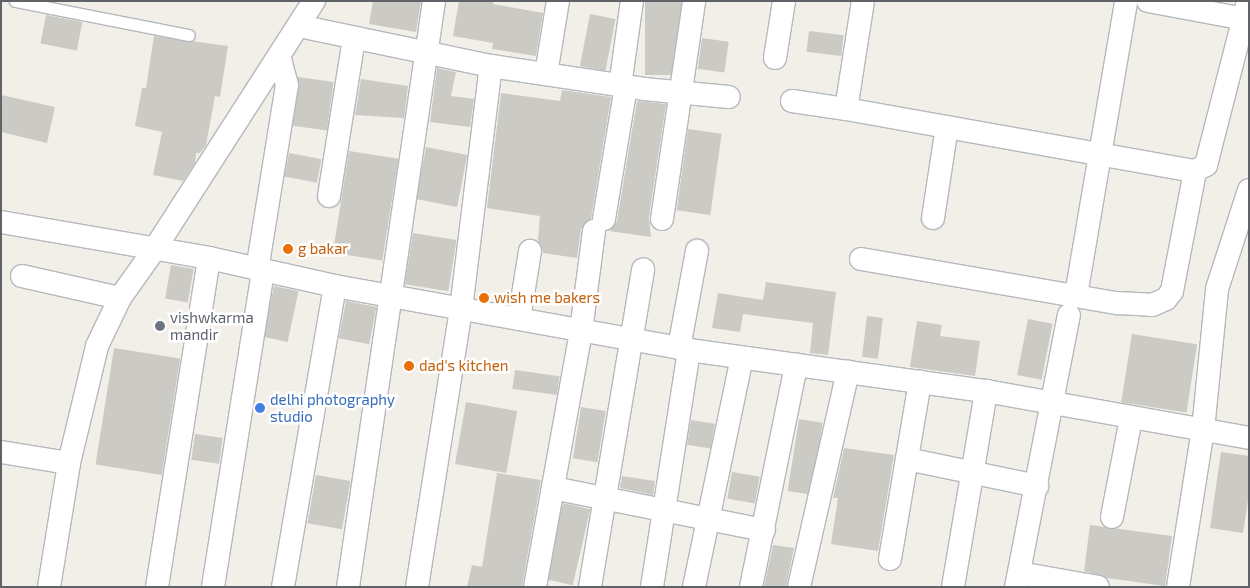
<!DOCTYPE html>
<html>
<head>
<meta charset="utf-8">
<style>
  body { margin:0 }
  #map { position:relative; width:1250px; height:588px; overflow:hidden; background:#f1efe8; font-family:"Exo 2",sans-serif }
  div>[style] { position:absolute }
  .building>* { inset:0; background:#cccac5; transform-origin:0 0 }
  .roads { filter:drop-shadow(1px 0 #b5b8bc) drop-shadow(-1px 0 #b5b8bc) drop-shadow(0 1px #b5b8bc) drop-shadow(0 -1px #b5b8bc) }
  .lane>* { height:11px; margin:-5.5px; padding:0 5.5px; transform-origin:5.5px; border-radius:5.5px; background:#fff }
  .street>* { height:22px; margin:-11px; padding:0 11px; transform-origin:11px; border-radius:11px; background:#fff }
  .dots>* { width:14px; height:14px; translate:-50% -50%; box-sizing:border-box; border:2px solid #fff; border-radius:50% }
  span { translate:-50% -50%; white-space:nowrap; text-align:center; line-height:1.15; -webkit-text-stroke:5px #fff; paint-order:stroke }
  .food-label { font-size:15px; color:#c56008 }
  .left { translate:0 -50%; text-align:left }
  .worship-label { font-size:15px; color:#5b616d }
  .shop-label { font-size:15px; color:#366cbe }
  .frame { position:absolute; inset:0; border:2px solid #5f6368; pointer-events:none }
</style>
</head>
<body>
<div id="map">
  <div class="building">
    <div style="clip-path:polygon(373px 1px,421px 1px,416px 32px,369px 24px)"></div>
    <div style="clip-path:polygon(459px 1px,493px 1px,493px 4px,543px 13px,536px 56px,492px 49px,493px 43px,453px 36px)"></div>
    <div style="left:645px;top:1px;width:36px;height:74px"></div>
    <div style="left:590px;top:14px;width:26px;height:53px;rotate:11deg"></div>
    <div style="left:46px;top:15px;width:37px;height:29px;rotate:11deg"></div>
    <div style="left:809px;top:31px;width:35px;height:21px;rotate:7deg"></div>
    <div style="clip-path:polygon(154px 36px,228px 46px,220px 97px,215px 96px,206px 145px,200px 153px,196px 153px,195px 163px,183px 181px,153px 175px,162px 132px,135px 126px,142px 88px,146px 88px)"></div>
    <div style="left:702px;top:38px;width:27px;height:31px;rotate:8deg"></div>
    <div style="clip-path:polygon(437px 68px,456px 72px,451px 96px,474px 99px,470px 127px,430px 122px)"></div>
    <div style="left:298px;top:77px;width:36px;height:49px;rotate:8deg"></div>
    <div style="clip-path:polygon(361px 79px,408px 86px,404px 118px,355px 115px)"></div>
    <div style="clip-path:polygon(562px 90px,611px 97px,591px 219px,581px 229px,577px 258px,543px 253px,538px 240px,540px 216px,487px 208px,501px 93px,560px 101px)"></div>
    <div style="clip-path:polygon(1px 95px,55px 107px,47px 143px,1px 132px)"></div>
    <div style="clip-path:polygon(637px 101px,666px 104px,649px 217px,651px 237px,609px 231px,617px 221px)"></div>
    <div style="left:688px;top:129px;width:34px;height:82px;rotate:8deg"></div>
    <div style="left:426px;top:147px;width:42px;height:53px;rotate:11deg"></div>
    <div style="left:349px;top:151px;width:50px;height:103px;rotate:9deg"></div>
    <div style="left:289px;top:153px;width:33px;height:24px;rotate:11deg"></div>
    <div style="left:413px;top:233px;width:44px;height:52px;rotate:9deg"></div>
    <div style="left:171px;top:265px;width:23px;height:34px;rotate:10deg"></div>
    <div style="clip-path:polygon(766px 282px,836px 292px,828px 355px,810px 353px,813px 323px,743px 314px,740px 332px,712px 328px,718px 293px,763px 300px)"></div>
    <div style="left:274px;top:286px;width:25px;height:52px;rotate:12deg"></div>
    <div style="left:346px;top:301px;width:31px;height:38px;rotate:11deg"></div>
    <div style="left:867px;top:316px;width:16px;height:41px;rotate:7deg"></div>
    <div style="left:1028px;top:319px;width:25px;height:57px;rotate:11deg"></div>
    <div style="clip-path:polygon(917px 321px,942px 325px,940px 336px,980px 341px,975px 376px,910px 367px)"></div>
    <div style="left:1132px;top:334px;width:66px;height:69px;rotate:9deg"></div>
    <div style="left:114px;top:348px;width:67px;height:118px;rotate:9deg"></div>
    <div style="left:515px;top:370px;width:45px;height:19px;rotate:8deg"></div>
    <div style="left:466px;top:402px;width:52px;height:63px;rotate:10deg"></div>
    <div style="left:581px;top:407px;width:25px;height:52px;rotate:9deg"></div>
    <div style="left:799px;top:419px;width:24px;height:73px;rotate:9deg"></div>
    <div style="left:691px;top:420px;width:24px;height:25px;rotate:9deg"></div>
    <div style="left:195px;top:434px;width:28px;height:26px;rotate:8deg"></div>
    <div style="clip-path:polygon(844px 448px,894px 455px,878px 551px,831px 544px,838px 498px,833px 498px)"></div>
    <div style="clip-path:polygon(1221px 452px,1249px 456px,1249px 494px,1243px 533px,1210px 528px)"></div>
    <div style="left:732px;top:472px;width:28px;height:27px;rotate:10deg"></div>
    <div style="clip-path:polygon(497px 473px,541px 480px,522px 587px,467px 587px,472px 565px,482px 567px)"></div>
    <div style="left:316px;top:475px;width:35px;height:49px;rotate:10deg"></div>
    <div style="clip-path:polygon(622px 476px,655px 481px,653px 495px,620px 488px)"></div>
    <div style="left:563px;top:503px;width:28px;height:78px;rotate:13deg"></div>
    <div style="clip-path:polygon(1090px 525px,1172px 536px,1165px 586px,1107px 578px,1084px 571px)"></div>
    <div style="clip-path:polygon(773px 545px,794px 548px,786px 587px,764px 587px)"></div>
  </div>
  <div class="roads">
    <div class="lane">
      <div style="left:15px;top:1px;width:177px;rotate:11.1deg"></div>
    </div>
    <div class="street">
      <div style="left:863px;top:1px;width:109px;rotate:98.9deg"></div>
      <div style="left:846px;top:109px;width:354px;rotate:10.1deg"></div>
      <div style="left:1195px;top:171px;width:13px;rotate:-29deg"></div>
      <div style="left:1206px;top:165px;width:169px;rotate:-75.6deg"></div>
      <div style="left:1148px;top:1px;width:98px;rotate:10.6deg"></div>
      <div style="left:299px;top:26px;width:196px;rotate:11.8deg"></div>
      <div style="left:491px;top:66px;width:155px;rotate:8.5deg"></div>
      <div style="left:644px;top:89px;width:85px;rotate:5.4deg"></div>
      <div style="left:775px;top:58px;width:58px;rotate:-81deg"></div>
      <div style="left:546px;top:74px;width:74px;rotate:-80.7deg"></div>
      <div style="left:620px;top:86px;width:86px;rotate:-82deg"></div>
      <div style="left:792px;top:101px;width:55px;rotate:8.4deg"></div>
      <div style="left:329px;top:196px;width:160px;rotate:-81deg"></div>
      <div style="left:933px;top:218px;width:92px;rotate:-81.3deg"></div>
      <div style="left:604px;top:219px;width:135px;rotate:-80.6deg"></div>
      <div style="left:662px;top:219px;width:220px;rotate:-81.6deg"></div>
      <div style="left:1px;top:222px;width:211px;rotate:9.8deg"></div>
      <div style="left:209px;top:258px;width:129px;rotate:12.5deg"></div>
      <div style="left:335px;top:286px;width:360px;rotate:10.2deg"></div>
      <div style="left:689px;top:350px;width:300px;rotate:7.9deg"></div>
      <div style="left:986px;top:391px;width:267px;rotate:10.1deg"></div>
      <div style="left:861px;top:259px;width:260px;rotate:9.8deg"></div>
      <div style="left:1117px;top:303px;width:35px;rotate:3deg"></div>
      <div style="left:1152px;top:305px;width:15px;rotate:-23deg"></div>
      <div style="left:1166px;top:299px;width:10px;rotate:-53deg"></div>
      <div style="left:1172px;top:291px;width:122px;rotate:-79.1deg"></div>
      <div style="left:257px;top:270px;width:187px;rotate:-80.8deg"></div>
      <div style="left:287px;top:85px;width:30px;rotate:-105deg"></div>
      <div style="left:22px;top:276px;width:100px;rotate:12.7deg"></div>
      <div style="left:1076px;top:295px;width:298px;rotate:-80.3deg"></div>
      <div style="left:519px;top:319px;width:69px;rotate:-80.8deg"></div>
      <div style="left:679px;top:348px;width:99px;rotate:-79.5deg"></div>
      <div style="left:1px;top:452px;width:69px;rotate:9.2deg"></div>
      <div style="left:907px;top:459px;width:133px;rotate:11.7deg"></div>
      <div style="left:553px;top:488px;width:215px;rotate:11.3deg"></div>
      <div style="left:1112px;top:517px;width:101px;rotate:-79.1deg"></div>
      <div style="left:890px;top:559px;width:180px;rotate:-80.4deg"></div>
      <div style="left:1019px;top:573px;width:80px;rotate:10deg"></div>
      <div style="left:49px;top:587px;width:126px;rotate:-80.8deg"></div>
      <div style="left:69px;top:463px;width:120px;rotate:-76.5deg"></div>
      <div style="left:97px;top:346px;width:53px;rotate:-64.4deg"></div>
      <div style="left:120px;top:298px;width:59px;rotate:-54.7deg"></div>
      <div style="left:154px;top:250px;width:296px;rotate:-57.3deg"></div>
      <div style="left:157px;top:587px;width:333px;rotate:-81deg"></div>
      <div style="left:213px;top:587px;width:320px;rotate:-81deg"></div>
      <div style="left:283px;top:587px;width:305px;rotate:-80.2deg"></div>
      <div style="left:348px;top:587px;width:592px;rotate:-81.65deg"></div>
      <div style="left:417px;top:587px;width:281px;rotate:-81deg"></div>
      <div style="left:461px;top:309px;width:245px;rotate:-83deg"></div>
      <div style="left:535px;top:587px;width:260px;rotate:-79.8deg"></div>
      <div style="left:581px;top:331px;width:101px;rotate:-82.6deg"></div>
      <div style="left:590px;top:587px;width:322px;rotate:-80.5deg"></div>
      <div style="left:652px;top:587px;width:240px;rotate:-81.1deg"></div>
      <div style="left:694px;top:587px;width:234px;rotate:-78.2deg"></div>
      <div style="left:751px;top:587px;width:227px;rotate:-78.5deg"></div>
      <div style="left:799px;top:587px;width:221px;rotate:-77.2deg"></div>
      <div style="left:953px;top:587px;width:199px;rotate:-80.4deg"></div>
      <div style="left:1016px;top:587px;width:277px;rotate:-79deg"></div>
      <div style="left:1178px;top:587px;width:159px;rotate:-81deg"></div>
      <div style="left:1203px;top:430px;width:142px;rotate:-84.3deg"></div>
      <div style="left:1217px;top:289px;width:104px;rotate:-72.1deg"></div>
    </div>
  </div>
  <div class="dots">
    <div style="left:288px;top:249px;background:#e8710a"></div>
    <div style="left:484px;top:298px;background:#e8710a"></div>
    <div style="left:160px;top:326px;background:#6b7280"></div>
    <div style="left:409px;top:366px;background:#e8710a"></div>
    <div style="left:260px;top:408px;background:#3f7fe0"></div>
  </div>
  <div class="food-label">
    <span class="left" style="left:298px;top:249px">g bakar</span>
    <span class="left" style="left:494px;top:298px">wish me bakers</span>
    <span class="left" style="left:419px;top:366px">dad's kitchen</span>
  </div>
  <div class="worship-label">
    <span class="left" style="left:170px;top:326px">vishwkarma<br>mandir</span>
  </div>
  <div class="shop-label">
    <span class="left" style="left:270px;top:408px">delhi photography<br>studio</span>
  </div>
  <div class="frame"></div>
</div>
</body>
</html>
